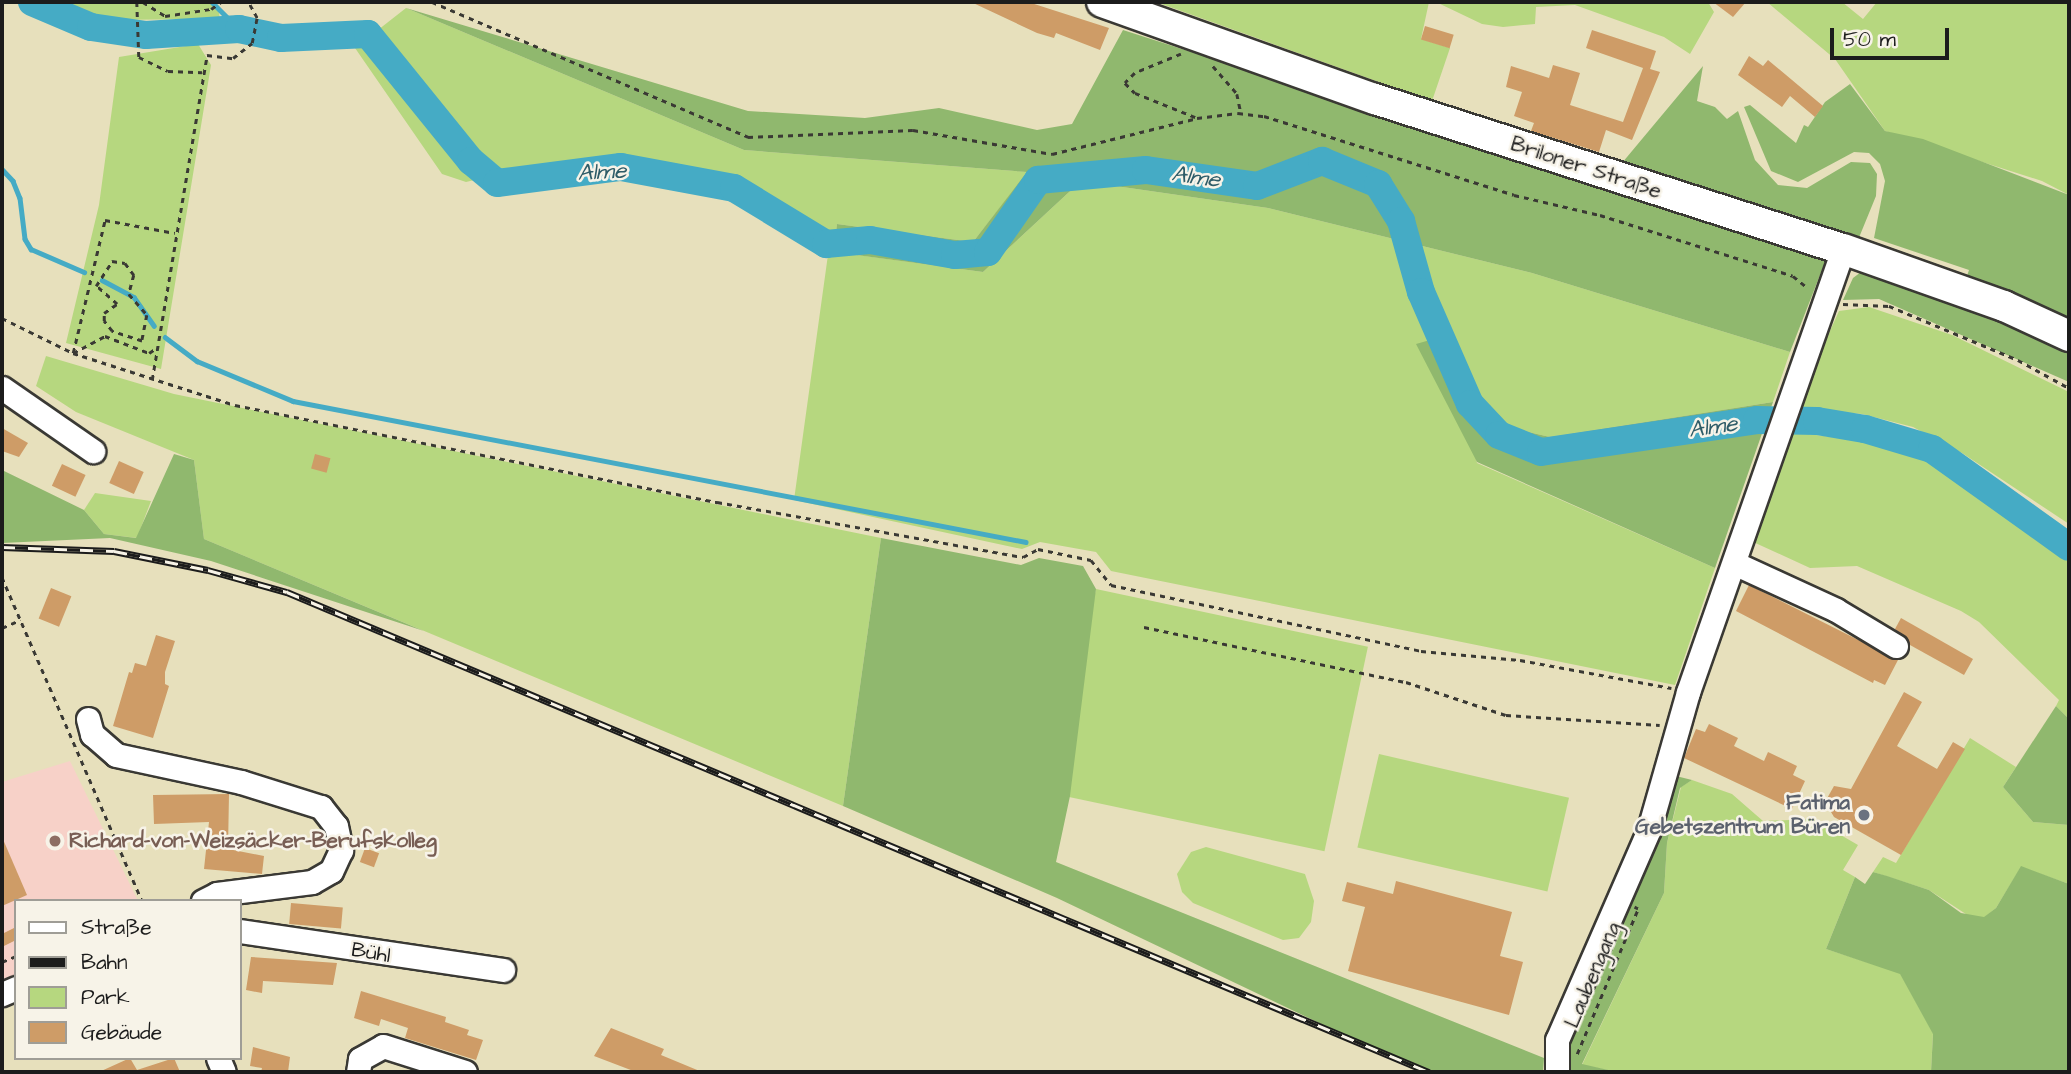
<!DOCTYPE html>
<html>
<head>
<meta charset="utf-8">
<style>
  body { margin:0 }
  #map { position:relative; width:2071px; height:1074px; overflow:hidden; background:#e7e0bc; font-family:"Architects Daughter",sans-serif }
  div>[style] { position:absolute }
  .built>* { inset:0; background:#f7d1c8 }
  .green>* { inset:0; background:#b6d77f; transform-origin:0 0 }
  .forest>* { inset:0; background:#90b86e }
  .stream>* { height:4.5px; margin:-2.25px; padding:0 2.25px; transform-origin:2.25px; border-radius:2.25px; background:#45abc5 }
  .river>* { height:28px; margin:-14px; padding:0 14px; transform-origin:14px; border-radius:14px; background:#45abc5 }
  .building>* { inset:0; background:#ce9c67; transform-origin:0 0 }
  .path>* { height:2.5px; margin-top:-1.25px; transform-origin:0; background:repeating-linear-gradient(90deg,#3a3934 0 5px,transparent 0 10px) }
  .roads { filter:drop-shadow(2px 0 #3a3934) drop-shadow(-2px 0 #3a3934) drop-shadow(0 2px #3a3934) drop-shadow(0 -2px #3a3934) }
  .minor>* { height:23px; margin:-11.5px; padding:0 11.5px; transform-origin:11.5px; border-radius:11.5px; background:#fff }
  .major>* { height:30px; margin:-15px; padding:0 15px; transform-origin:15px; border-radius:15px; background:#fff }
  .rail>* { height:7px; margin-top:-3.5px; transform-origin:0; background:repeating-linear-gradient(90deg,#f7f3e8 0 13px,#1c1c1c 0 26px); box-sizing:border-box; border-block:2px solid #1c1c1c }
  .dots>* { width:19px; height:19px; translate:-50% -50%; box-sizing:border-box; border:4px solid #f7f3e8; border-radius:50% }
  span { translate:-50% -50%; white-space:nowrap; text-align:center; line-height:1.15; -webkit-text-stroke:5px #f7f3e8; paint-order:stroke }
  .street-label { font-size:21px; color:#1c1c1c }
  .worship-label { font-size:21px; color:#5b616d; font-weight:700 }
  .right { translate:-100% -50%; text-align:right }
  .education-label { font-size:21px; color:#785e54; font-weight:700 }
  .left { translate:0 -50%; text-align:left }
  .water-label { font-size:23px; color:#2e5c68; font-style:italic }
  .frame { position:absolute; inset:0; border:4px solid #1c1c1c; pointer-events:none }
  .legend { position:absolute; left:14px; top:899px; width:228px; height:161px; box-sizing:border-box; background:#f7f3e8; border:2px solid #9f9d96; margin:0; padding:9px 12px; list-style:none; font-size:21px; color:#1c1c1c }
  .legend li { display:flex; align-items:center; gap:14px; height:35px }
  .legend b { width:35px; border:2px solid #9f9d96 }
  .scale { position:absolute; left:1830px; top:28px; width:119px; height:32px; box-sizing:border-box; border:4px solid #1c1c1c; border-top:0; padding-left:9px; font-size:21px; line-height:24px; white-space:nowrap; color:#1c1c1c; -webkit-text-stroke:5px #f7f3e8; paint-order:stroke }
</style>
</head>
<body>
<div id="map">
  <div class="built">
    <div style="clip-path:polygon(70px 761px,138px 901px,16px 901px,16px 981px,2px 987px,2px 782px)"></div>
  </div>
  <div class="green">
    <div style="clip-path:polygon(55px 2px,217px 2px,220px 19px,98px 20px)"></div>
    <div style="clip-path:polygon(1156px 2px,1429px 2px,1421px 39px,1450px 48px,1432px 101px)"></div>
    <div style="clip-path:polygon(1436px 2px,1708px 2px,1714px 12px,1690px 54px,1664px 37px,1575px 5px,1536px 7px,1535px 24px,1503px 27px,1482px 24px)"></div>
    <div style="clip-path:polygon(1767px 2px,1842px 2px,1863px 19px,1877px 2px,2069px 2px,2069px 195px,2042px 181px,1885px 131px,1835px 59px)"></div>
    <div style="clip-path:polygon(406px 8px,744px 150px,1028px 172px,973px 242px,837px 224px,835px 252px,983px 272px,1081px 181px,1268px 208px,1532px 273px,1790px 352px,1773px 402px,1550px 437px,1507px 427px,1479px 396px,1451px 334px,1477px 463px,1715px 568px,1675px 685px,1111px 571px,1096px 552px,1040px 542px,1022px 549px,794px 500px,831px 233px,739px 182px,622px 159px,508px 172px,466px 182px,442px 174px,355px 48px)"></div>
    <div style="clip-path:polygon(198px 44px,211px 65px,161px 369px,66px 343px,99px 205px,119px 57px)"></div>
    <div style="clip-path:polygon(1869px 307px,1952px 335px,2069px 392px,2069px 524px,1962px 453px,1913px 427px,1862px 414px,1795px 408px,1839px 311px)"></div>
    <div style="clip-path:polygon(46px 356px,174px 394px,881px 538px,843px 806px,204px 539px,194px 460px,76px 412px,36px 386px)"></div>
    <div style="clip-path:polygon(1792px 432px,1864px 441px,1940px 463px,2069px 556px,2069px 719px,2056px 706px,2059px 700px,1979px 622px,1961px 611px,1857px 566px,1810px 568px,1751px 541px)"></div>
    <div style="clip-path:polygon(95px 493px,151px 501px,137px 538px,104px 534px,84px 510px)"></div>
    <div style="left:1096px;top:589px;width:278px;height:209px;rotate:12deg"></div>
    <div style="clip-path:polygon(1970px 738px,2016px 767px,2003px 787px,2033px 822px,2069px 825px,2069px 884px,2021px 867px,1996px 908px,1985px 917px,1972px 918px,1929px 890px,1873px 872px,1883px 857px,1896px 863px)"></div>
    <div style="left:1379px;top:754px;width:195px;height:96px;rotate:13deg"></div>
    <div style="clip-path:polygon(1692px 780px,1732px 794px,1763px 821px,1813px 819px,1858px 845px,1843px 870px,1855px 877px,1826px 949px,1900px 973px,1933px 1033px,1931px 1072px,1617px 1072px,1582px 1065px,1664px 893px,1667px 843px,1681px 787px)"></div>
    <div style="clip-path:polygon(1206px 847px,1305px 874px,1314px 901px,1311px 922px,1299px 938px,1283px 940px,1193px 903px,1182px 892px,1177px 874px,1191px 852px)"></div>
  </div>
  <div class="forest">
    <div style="clip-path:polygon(406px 8px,748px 111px,865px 118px,939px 108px,1037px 130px,1072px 124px,1123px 30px,1827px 257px,1790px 352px,1532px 273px,1268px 208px,1081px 181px,983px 272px,834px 252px,837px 224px,973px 242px,1027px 172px,744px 150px)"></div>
    <div style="clip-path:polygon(1703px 66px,1697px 101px,1715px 107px,1727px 119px,1738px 111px,1755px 160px,1778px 185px,1807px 188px,1851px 162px,1870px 163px,1877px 174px,1876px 196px,1858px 240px,1622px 163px)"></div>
    <div style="clip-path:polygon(1850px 84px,1885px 131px,1923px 139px,2069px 195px,2069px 319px,1967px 276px,1969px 270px,1874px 238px,1885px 181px,1880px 164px,1869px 153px,1854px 152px,1798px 182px,1771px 171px,1744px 107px,1750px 105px,1796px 143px,1804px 125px,1808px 127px,1825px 102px)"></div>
    <div style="clip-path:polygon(1861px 272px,1923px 287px,2069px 350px,2069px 382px,1879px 299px,1843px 300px,1853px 278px)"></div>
    <div style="clip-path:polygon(1451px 334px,1479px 396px,1507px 427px,1550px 437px,1773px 402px,1715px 568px,1477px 462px,1416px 344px)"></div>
    <div style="clip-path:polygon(174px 454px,194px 460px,204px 539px,424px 631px,211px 561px,110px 538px,2px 543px,2px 470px,84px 510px,104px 534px,136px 538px)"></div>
    <div style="clip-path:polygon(881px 538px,1021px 565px,1039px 558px,1083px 566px,1096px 589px,1070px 796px,1056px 862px,1544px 1058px,1543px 1072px,1422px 1072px,1057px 898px,843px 806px)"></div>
    <div style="clip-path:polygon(2056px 706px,2069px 719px,2069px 825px,2033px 822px,2003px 787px)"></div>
    <div style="clip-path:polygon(1676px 776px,1692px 780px,1680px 788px,1667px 843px,1664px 893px,1582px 1064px,1617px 1072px,1565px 1072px,1563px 1064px,1601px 962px,1645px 869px)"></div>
    <div style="clip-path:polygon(2021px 866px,2069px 884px,2069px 1072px,1931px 1072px,1933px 1034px,1900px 974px,1826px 949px,1855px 877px,1865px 884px,1873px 872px,1887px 876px,1929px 890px,1961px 913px,1984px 917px,1996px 908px)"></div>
  </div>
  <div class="stream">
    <div style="left:212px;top:2px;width:38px;rotate:45deg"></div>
    <div style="left:2px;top:169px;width:16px;rotate:47deg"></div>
    <div style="left:13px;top:181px;width:18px;rotate:68deg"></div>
    <div style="left:20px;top:198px;width:41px;rotate:83deg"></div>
    <div style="left:25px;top:239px;width:12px;rotate:59deg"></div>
    <div style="left:31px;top:249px;width:58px;rotate:23.5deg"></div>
    <div style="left:102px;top:280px;width:36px;rotate:28deg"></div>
    <div style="left:134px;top:297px;width:35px;rotate:55deg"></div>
    <div style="left:165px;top:337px;width:40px;rotate:37deg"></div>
    <div style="left:197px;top:361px;width:104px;rotate:22.6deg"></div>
    <div style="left:293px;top:401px;width:746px;rotate:10.89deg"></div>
  </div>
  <div class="river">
    <div style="left:32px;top:2px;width:64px;rotate:23deg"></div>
    <div style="left:91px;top:27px;width:56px;rotate:8.3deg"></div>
    <div style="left:146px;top:35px;width:93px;rotate:-3.7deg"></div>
    <div style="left:239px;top:29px;width:43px;rotate:12.1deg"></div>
    <div style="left:281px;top:38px;width:87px;rotate:-2.6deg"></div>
    <div style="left:368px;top:34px;width:164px;rotate:51deg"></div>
    <div style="left:471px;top:161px;width:34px;rotate:40deg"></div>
    <div style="left:497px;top:183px;width:125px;rotate:-7.4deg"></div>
    <div style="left:621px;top:167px;width:115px;rotate:10.5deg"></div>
    <div style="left:734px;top:188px;width:108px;rotate:31.3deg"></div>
    <div style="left:826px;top:244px;width:44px;rotate:-5.2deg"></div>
    <div style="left:870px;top:240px;width:86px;rotate:10deg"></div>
    <div style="left:955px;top:255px;width:33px;rotate:-5deg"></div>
    <div style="left:988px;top:252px;width:88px;rotate:-55.2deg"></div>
    <div style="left:1038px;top:180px;width:108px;rotate:-5.3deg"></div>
    <div style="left:1146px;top:170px;width:112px;rotate:8.2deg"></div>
    <div style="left:1257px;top:186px;width:70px;rotate:-21deg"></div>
    <div style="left:1322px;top:161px;width:61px;rotate:22.3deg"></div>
    <div style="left:1378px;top:184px;width:44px;rotate:58.1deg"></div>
    <div style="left:1401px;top:221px;width:74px;rotate:74.3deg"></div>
    <div style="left:1421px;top:292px;width:122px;rotate:66.4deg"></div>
    <div style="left:1470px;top:404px;width:42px;rotate:46.9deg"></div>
    <div style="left:1499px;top:435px;width:45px;rotate:22deg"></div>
    <div style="left:1541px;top:452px;width:218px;rotate:-8.4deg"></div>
    <div style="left:1757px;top:420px;width:60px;rotate:1deg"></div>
    <div style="left:1817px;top:421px;width:49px;rotate:9.5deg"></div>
    <div style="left:1865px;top:429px;width:70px;rotate:16.6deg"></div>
    <div style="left:1932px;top:449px;width:168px;rotate:35.6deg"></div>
  </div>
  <div class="building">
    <div style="clip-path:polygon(971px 2px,1028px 2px,1109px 28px,1100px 50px,1056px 33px,1054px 38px,1037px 33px)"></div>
    <div style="clip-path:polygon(1713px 2px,1746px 2px,1733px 17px)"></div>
    <div style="left:1425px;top:26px;width:30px;height:14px;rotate:17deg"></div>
    <div style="clip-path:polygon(1592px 30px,1656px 51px,1650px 69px,1660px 72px,1632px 140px,1606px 130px,1599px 152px,1531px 131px,1534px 123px,1514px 116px,1522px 92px,1506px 87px,1511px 66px,1549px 78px,1553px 65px,1580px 73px,1570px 105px,1623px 122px,1643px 68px,1586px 48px)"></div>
    <div style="clip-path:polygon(1749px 56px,1763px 66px,1768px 60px,1823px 106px,1815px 117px,1790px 96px,1782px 107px,1738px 75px)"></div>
    <div style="clip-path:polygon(2px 428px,28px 443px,19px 457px,2px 451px)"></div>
    <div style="left:315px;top:454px;width:16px;height:15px;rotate:15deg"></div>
    <div style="left:119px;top:461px;width:27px;height:24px;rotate:24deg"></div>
    <div style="left:62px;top:464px;width:26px;height:24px;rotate:25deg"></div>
    <div style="clip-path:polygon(1749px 585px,1898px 660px,1885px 685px,1874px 680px,1873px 683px,1736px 611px)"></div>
    <div style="left:51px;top:588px;width:22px;height:33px;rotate:22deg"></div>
    <div style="clip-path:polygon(1901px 618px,1973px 659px,1964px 675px,1910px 645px,1895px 629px)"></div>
    <div style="clip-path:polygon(156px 635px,175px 641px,165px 672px,165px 684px,169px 686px,153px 738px,113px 726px,129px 672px,132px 673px,135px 663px,146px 666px)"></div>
    <div style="clip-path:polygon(1904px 692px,1922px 702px,1897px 746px,1937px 769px,1953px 742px,1965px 749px,1901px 855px,1834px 817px,1825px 802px,1834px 786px,1851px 789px)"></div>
    <div style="clip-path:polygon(1709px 724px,1738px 738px,1734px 746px,1764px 761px,1768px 752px,1797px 766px,1793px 775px,1805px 781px,1792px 809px,1684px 758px,1696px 729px,1705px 732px)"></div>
    <div style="clip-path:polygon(229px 794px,228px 849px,264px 856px,262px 874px,204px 869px,209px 822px,154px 824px,153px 795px)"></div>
    <div style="clip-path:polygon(2px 837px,27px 895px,2px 906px)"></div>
    <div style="left:365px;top:848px;width:15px;height:15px;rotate:20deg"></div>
    <div style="clip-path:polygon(1396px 881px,1512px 912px,1500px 956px,1523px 962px,1509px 1015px,1348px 971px,1365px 907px,1342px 901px,1347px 882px,1393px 894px)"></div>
    <div style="left:291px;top:903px;width:52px;height:21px;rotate:5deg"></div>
    <div style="clip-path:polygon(16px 927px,16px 940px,2px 947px,2px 934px)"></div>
    <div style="clip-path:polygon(251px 957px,337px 963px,333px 985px,263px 981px,262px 993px,246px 990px)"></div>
    <div style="clip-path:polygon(361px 991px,446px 1017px,445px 1022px,469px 1030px,467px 1035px,483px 1040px,476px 1060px,405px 1038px,408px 1028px,381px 1019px,379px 1026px,354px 1018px)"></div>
    <div style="clip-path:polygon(611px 1028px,664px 1049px,661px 1055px,702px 1072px,636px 1072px,594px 1056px)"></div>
    <div style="clip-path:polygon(253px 1047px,290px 1057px,288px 1072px,261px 1072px,262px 1068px,250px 1066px)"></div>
    <div style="clip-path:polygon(130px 1058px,137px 1070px,174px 1058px,180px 1072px,99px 1072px)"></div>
  </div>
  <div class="path">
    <div style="left:137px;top:2px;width:55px;rotate:87.9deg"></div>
    <div style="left:139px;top:57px;width:32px;rotate:26deg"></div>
    <div style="left:168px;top:71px;width:34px;rotate:2deg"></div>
    <div style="left:143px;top:2px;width:26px;rotate:32deg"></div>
    <div style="left:165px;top:16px;width:47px;rotate:-8.7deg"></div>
    <div style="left:211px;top:9px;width:12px;rotate:-35deg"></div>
    <div style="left:432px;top:2px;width:344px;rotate:23.1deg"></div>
    <div style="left:748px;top:137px;width:165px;rotate:-2.4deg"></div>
    <div style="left:913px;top:130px;width:141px;rotate:9.8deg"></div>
    <div style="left:1052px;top:154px;width:149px;rotate:-13.9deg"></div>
    <div style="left:1197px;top:118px;width:41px;rotate:-7deg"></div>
    <div style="left:1238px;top:113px;width:26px;rotate:7deg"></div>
    <div style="left:1264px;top:116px;width:262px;rotate:17.5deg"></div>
    <div style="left:1514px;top:195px;width:88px;rotate:13.1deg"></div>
    <div style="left:1600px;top:215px;width:202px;rotate:17.5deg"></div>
    <div style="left:1793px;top:276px;width:19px;rotate:39deg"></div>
    <div style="left:1181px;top:54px;width:50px;rotate:157.6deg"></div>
    <div style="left:1135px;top:73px;width:14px;rotate:135deg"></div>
    <div style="left:1125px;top:83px;width:14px;rotate:45deg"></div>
    <div style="left:1135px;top:93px;width:65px;rotate:21.8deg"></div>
    <div style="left:1213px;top:66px;width:37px;rotate:49deg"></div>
    <div style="left:1237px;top:94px;width:19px;rotate:78deg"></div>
    <div style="left:112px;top:261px;width:13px;rotate:9deg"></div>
    <div style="left:125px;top:263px;width:15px;rotate:53deg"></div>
    <div style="left:134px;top:275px;width:20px;rotate:105deg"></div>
    <div style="left:129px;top:294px;width:28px;rotate:49deg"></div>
    <div style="left:147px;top:315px;width:26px;rotate:101deg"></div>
    <div style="left:142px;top:341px;width:32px;rotate:-162deg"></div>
    <div style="left:112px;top:331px;width:13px;rotate:-129deg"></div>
    <div style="left:104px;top:321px;width:8px;rotate:-90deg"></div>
    <div style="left:104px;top:313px;width:16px;rotate:-35deg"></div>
    <div style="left:117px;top:304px;width:28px;rotate:-139deg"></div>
    <div style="left:96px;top:286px;width:30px;rotate:-57deg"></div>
    <div style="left:1843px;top:304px;width:46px;rotate:2.5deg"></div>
    <div style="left:1889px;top:306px;width:140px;rotate:22.7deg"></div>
    <div style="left:2018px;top:360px;width:58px;rotate:28.8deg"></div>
    <div style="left:2px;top:318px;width:79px;rotate:26.2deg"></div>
    <div style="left:73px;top:353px;width:170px;rotate:17.8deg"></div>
    <div style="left:235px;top:405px;width:492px;rotate:11.4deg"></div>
    <div style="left:717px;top:502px;width:311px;rotate:10.2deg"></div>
    <div style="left:1023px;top:557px;width:17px;rotate:-28deg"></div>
    <div style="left:1038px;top:549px;width:54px;rotate:11.7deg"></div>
    <div style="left:1091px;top:560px;width:32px;rotate:51deg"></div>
    <div style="left:1111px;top:585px;width:317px;rotate:12deg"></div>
    <div style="left:1421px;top:651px;width:99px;rotate:5.2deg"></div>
    <div style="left:1520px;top:660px;width:154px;rotate:10.5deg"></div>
    <div style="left:73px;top:353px;width:137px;rotate:-76.5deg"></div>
    <div style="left:105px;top:220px;width:71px;rotate:10.5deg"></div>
    <div style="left:73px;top:353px;width:36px;rotate:-28deg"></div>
    <div style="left:105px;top:336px;width:47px;rotate:21.1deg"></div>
    <div style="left:149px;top:353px;width:7px;rotate:-34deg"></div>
    <div style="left:152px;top:380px;width:330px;rotate:-80.4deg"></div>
    <div style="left:207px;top:55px;width:26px;rotate:7deg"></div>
    <div style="left:233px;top:58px;width:24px;rotate:-38deg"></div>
    <div style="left:252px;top:43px;width:25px;rotate:-79deg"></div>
    <div style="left:257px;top:18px;width:18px;rotate:-119deg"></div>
    <div style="left:2px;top:577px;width:353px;rotate:66.6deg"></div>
    <div style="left:1144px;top:627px;width:268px;rotate:11.9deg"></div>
    <div style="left:1406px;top:682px;width:105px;rotate:18.3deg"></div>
    <div style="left:1506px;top:715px;width:154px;rotate:3.7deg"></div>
    <div style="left:2px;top:628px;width:20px;rotate:-24deg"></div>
    <div style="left:2px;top:962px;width:15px;rotate:-23deg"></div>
    <div style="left:1577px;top:1054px;width:157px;rotate:-67.2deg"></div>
    <div style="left:1638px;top:909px;width:4px;rotate:-153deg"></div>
  </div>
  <div class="roads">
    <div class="minor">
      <div style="left:2px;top:388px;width:111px;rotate:34.7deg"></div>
      <div style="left:1734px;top:563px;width:112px;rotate:24.7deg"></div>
      <div style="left:1836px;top:610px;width:70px;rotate:31deg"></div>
      <div style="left:88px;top:719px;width:16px;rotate:75deg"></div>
      <div style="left:92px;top:734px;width:32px;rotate:41deg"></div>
      <div style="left:116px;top:755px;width:128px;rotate:12.2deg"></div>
      <div style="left:241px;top:782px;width:84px;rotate:17.4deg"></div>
      <div style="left:321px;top:807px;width:24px;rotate:52deg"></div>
      <div style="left:336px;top:826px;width:25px;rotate:78deg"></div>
      <div style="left:341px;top:850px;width:23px;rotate:115deg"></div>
      <div style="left:331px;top:871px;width:22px;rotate:150deg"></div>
      <div style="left:312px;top:882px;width:96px;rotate:172.8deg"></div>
      <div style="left:217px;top:894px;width:16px;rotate:153deg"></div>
      <div style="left:240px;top:931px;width:266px;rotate:8.4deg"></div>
      <div style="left:2px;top:994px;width:15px;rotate:-23deg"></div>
      <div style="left:218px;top:1058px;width:15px;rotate:67deg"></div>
      <div style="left:358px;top:1072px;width:13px;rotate:-81deg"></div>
      <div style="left:360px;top:1059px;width:26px;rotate:-29deg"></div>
      <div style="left:383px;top:1046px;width:86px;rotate:17.6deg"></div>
      <div style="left:1557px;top:1072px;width:32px;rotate:-90deg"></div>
      <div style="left:1557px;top:1040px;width:230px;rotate:-66.4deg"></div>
      <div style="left:1649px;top:829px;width:142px;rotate:-74.1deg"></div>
      <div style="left:1688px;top:692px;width:469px;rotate:-70.7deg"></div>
    </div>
    <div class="major">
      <div style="left:1102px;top:2px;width:290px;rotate:19.6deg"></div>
      <div style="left:1375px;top:99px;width:491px;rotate:17.8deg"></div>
      <div style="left:1843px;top:249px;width:171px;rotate:19.5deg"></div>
      <div style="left:2004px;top:306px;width:72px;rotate:24.8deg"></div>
    </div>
  </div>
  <div class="rail">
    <div style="left:2px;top:547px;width:112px;rotate:2deg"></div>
    <div style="left:114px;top:551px;width:96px;rotate:11.4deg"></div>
    <div style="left:208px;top:570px;width:82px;rotate:15.6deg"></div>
    <div style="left:287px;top:592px;width:1239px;rotate:22.8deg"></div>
  </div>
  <div class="dots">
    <div style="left:1864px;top:815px;background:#6b7280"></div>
    <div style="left:55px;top:841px;background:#8d6e63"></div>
  </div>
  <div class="street-label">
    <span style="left:1586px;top:168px;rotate:18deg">Briloner Straße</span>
    <span style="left:371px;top:953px;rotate:10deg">Bühl</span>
    <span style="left:1593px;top:975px;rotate:-67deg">Laubengang</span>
  </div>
  <div class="worship-label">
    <span class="right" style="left:1850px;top:815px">Fatima<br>Gebetszentrum Büren</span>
  </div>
  <div class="education-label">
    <span class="left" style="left:69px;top:841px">Richard-von-Weizsäcker-Berufskolleg</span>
  </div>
  <div class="water-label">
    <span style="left:602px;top:172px;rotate:-3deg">Alme</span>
    <span style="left:1196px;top:177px;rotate:8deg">Alme</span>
    <span style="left:1713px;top:427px;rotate:-8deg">Alme</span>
  </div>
  <div class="frame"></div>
  <ul class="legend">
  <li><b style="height:9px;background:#fff"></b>Straße</li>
  <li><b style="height:9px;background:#1c1c1c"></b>Bahn</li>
  <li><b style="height:19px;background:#b6d77f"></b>Park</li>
  <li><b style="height:19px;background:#ce9c67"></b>Gebäude</li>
  </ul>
  <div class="scale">50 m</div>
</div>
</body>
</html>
